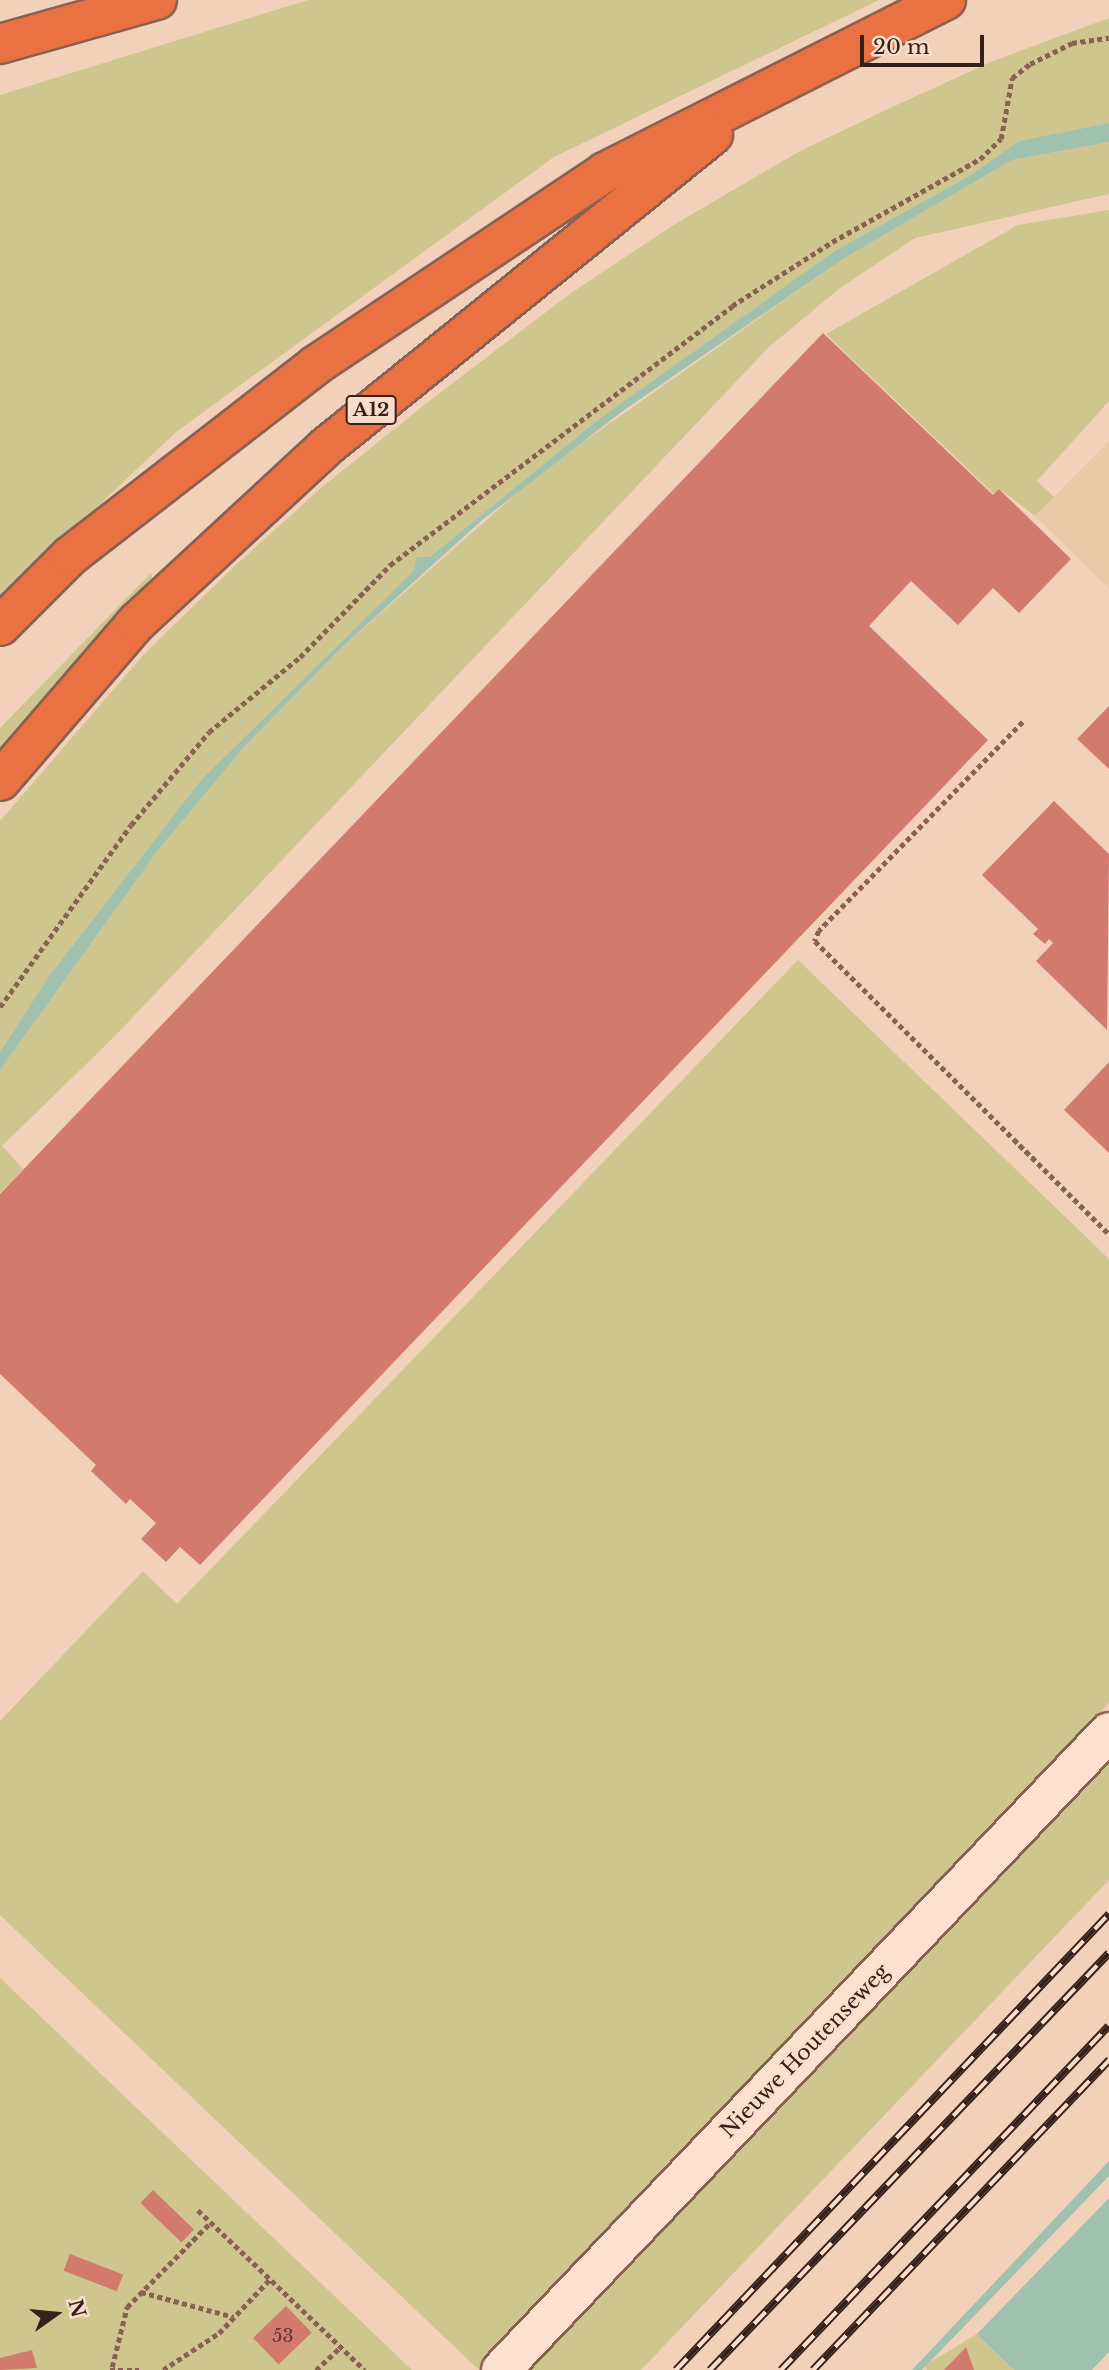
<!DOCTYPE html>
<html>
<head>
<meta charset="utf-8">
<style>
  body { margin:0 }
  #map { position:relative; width:1109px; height:2370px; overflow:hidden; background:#f1d1ba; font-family:"Libre Baskerville",serif }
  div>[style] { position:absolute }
  .farmland>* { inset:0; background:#e7cba7 }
  .green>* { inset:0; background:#cfc58e }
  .water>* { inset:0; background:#9fc1ae }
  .building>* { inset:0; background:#d27b6d; transform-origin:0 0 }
  .path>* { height:4.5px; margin-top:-2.25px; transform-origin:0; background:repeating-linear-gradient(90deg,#896153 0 5px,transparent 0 8.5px) }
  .roads { filter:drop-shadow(2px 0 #896153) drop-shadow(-2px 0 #896153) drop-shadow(0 2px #896153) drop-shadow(0 -2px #896153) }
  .street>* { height:38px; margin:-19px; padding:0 19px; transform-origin:19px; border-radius:19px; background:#fbe1ce }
  .highway>* { height:38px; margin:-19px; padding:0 19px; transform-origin:19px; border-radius:19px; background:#e97142 }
  .rail>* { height:8px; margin-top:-4px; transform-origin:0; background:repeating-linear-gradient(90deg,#f8deca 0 16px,#36201a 0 32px); box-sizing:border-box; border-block:2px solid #36201a }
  span { translate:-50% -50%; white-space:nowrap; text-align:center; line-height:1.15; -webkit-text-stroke:5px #f8deca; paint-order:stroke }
  .number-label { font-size:18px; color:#5d372f }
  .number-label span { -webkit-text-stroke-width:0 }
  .shield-label span { padding:2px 5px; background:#f8deca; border:2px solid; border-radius:5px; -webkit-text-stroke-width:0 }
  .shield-label { font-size:19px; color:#36201a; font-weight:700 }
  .street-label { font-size:21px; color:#36201a }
  .north { position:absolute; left:21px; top:2279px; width:70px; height:70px; -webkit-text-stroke:5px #f8deca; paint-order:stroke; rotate:75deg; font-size:19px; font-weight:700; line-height:28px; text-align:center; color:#36201a }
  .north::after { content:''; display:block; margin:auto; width:24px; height:32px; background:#36201a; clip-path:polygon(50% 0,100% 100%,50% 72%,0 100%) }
  .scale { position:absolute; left:860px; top:35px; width:124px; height:32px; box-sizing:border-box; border:4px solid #36201a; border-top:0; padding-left:9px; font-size:21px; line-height:24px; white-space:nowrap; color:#36201a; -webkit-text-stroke:5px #f8deca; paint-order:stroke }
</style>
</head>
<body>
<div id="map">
  <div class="farmland">
    <div style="clip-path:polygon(1109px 441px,1109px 589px,1035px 516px)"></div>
  </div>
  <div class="green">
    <div style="clip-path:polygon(308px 0,879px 0,554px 157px,176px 432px,0 599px,0 95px)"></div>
    <div style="clip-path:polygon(1109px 18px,1109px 123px,1020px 141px,971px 175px,836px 250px,595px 422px,430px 557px,416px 557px,414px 570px,201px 780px,49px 976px,0 1052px,0 821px,145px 653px,237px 564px,322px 487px,428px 402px,571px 293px,672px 226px,800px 151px,890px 108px,993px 61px)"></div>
    <div style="clip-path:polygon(1109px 142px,1109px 194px,915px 238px,840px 288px,769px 347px,114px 1037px,2px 1146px,23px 1169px,0 1193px,0 1070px,159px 849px,245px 746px,340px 649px,542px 471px,843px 259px,1012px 160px)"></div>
    <div style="clip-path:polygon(1109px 210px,1109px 401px,1037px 481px,1054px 497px,1035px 516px,1000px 489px,994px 494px,826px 334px,1018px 225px)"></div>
    <div style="clip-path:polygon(151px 573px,152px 578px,0 750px,0 728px)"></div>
    <div style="clip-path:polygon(798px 960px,1109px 1259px,1109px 1703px,479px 2370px,0 1915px,0 1721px,143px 1571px,177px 1604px)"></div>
    <div style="clip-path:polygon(1109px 1751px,1109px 1880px,641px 2370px,530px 2370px,565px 2332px,572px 2315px)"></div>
    <div style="clip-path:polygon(0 1978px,305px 2268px,412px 2370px,0 2370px)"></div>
    <div style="clip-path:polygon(977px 2334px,1014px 2370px,927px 2370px,925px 2365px)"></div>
  </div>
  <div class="water">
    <div style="clip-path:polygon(1109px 123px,1109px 142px,1012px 160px,843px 259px,620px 413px,481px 521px,340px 649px,245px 746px,159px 849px,0 1070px,0 1052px,49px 976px,201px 780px,414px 570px,416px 557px,430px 557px,595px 422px,836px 250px,971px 175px,1019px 141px)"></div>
    <div style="clip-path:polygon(1109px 2161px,1109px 2176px,922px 2370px,912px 2370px)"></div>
    <div style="clip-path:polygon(1109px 2198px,1109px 2352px,1092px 2370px,1014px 2370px,977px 2334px)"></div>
  </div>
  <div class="building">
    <div style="clip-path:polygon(823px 333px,993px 495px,999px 489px,1071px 559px,1019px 613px,993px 588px,958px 625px,911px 581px,869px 626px,988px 740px,200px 1565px,180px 1547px,166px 1562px,141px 1539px,156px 1523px,130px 1499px,126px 1504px,91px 1471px,96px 1465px,0 1374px,0 1194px)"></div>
    <div style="clip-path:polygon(1109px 706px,1109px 769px,1077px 739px)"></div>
    <div style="clip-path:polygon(1054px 801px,1109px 854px,1107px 1030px,1036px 961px,1053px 943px,1049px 939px,1045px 944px,1033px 934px,1038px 929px,982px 875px)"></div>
    <div style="clip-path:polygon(1109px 1062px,1109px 1153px,1064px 1110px)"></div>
    <div style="left:153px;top:2190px;width:57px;height:18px;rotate:44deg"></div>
    <div style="left:70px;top:2254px;width:57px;height:18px;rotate:21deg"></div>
    <div style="left:286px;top:2306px;width:37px;height:46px;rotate:46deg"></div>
    <div style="clip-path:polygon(966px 2347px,974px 2370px,944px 2370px)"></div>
    <div style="clip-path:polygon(32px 2350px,37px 2368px,0 2370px,0 2358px)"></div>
  </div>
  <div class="path">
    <div style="left:1023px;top:722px;width:292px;rotate:134.3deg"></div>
    <div style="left:819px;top:931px;width:11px;rotate:112deg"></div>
    <div style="left:815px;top:941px;width:415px;rotate:44.9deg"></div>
    <div style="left:0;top:1007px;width:224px;rotate:-54.3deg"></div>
    <div style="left:131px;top:825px;width:121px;rotate:-50deg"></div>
    <div style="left:209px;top:732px;width:118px;rotate:-39.5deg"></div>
    <div style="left:300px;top:657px;width:129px;rotate:-45.6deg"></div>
    <div style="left:390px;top:565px;width:429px;rotate:-37.1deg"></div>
    <div style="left:732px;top:306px;width:119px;rotate:-32.6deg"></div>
    <div style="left:832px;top:242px;width:170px;rotate:-29.3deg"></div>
    <div style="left:980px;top:159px;width:29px;rotate:-44deg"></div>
    <div style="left:1001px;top:139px;width:62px;rotate:-79.8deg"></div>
    <div style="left:1012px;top:78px;width:23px;rotate:-38deg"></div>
    <div style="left:1030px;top:64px;width:47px;rotate:-26.6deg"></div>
    <div style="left:1072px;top:43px;width:37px;rotate:-8deg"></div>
    <div style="left:198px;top:2210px;width:231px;rotate:43.8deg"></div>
    <div style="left:141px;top:2292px;width:96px;rotate:15deg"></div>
    <div style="left:112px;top:2367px;width:62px;rotate:-76deg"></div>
    <div style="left:127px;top:2307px;width:118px;rotate:-45.3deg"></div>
    <div style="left:110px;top:2370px;width:29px"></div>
    <div style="left:163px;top:2370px;width:67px;rotate:-33.5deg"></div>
    <div style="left:219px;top:2333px;width:74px;rotate:-46.6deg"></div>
    <div style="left:316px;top:2370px;width:34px;rotate:-43deg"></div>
  </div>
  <div class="roads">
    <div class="street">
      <div style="left:501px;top:2370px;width:881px;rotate:-46.38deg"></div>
    </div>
    <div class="highway">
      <div style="left:0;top:44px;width:163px;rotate:-15.7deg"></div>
      <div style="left:0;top:626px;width:99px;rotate:-45deg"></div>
      <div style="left:70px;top:556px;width:311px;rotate:-37.8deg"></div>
      <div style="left:316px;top:365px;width:348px;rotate:-33.7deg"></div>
      <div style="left:605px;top:172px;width:382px;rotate:-26.8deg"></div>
      <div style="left:0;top:781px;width:210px;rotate:-49.3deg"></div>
      <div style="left:137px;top:622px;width:259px;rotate:-42.8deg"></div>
      <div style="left:327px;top:446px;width:496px;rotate:-38.9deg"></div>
    </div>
  </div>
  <div class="rail">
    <div style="left:676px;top:2370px;width:629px;rotate:-46.48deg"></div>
    <div style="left:710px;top:2370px;width:577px;rotate:-46.26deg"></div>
    <div style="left:781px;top:2370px;width:475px;rotate:-46.4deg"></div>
    <div style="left:813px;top:2370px;width:429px;rotate:-46.3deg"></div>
  </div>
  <div class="number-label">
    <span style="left:283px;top:2336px">53</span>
  </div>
  <div class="shield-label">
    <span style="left:371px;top:410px">A12</span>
  </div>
  <div class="street-label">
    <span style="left:805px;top:2051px;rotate:-46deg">Nieuwe Houtenseweg</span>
  </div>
  <div class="north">N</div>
  <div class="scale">20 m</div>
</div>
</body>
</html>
